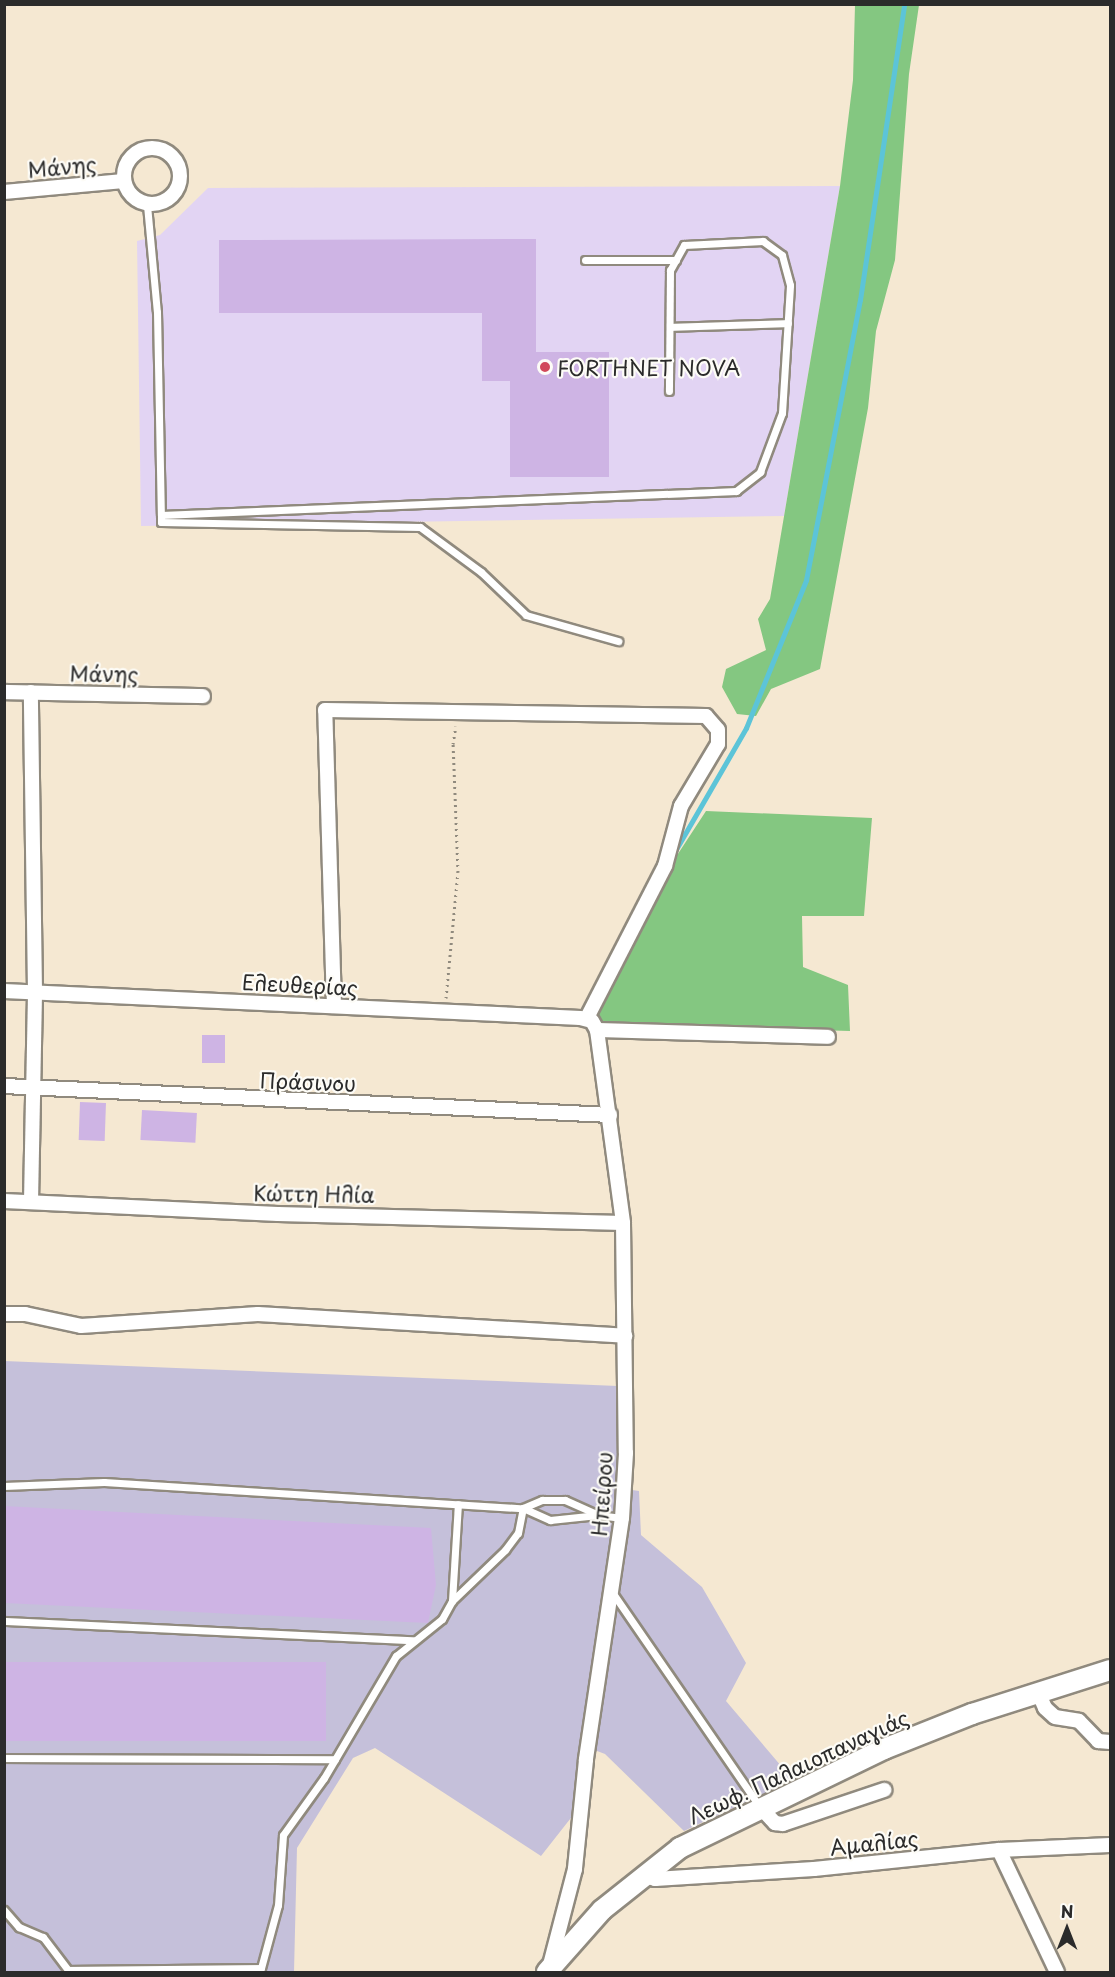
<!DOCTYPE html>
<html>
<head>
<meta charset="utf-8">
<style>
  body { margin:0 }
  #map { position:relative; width:1115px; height:1977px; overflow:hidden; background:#f5e8d2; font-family:"Playpen Sans",sans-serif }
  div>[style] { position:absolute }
  .built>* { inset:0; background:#e2d4f3 }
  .industrial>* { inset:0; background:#c5c0da }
  .green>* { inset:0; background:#84c781 }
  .stream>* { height:5px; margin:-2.5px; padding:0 2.5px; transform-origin:2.5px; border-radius:2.5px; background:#5cc4d8 }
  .building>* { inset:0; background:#ceb4e4; transform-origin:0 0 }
  .path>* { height:3px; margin-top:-1.5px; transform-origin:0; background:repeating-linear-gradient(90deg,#908a7e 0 1.5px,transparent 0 6px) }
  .roads { filter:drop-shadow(2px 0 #908a7e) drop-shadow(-2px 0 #908a7e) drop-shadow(0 2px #908a7e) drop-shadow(0 -2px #908a7e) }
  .lane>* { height:7px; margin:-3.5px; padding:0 3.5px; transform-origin:3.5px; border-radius:3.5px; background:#fff }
  .street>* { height:14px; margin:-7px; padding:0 7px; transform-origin:7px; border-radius:7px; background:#fff }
  .street>.ring { margin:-7px; padding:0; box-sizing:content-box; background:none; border:14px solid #fff; border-radius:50% }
  .secondary>* { height:20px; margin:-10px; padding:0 10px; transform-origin:10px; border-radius:10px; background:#fff }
  .dots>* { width:16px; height:16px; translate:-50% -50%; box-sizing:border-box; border:3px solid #fdfcf7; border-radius:50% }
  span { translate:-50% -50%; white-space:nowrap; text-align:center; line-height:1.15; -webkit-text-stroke:4.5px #fdfcf7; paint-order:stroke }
  .street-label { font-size:21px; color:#2b2b2b }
  .poi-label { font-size:21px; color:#2b2b2b }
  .left { translate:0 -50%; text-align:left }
  .frame { position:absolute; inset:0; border:6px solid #2b2b2b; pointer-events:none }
  .north { position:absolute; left:1037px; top:1899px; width:60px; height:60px; -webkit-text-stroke:4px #fdfcf7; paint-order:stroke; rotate:0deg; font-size:16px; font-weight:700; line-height:24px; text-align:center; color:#2b2b2b }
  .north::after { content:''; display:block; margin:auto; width:21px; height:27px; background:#2b2b2b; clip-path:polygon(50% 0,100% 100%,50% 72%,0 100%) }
</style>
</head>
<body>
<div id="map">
  <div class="built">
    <div style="clip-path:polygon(840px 186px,784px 516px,141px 526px,137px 241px,160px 235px,208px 188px)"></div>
  </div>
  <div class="industrial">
    <div style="clip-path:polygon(4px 1361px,618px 1386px,619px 1488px,639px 1491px,641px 1535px,702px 1587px,746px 1663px,726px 1701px,793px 1780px,684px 1831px,605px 1754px,584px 1746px,574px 1814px,541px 1856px,375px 1748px,353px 1758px,297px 1848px,294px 1972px,5px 1972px)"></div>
  </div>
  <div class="green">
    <div style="clip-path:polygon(855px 5px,919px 5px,909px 74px,895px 260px,876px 331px,868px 408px,820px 669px,771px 689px,756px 716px,737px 714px,722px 687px,726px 669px,766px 650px,758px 619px,770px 599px,840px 186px,853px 80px)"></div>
    <div style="clip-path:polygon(706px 811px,872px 818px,864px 916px,802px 916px,803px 967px,848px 985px,850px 1031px,603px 1024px,593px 1005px,670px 866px)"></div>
  </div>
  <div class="stream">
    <div style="left:675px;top:851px;width:142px;rotate:-60deg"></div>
    <div style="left:746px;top:728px;width:160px;rotate:-67.9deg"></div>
    <div style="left:806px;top:580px;width:285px;rotate:-79.1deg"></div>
    <div style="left:860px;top:300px;width:299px;rotate:-81.5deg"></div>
  </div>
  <div class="building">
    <div style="clip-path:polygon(536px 239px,536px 352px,609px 352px,609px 477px,510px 477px,510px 381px,482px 381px,482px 313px,219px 313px,219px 240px)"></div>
    <div style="left:225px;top:1035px;width:28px;height:23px;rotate:90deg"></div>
    <div style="left:80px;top:1102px;width:26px;height:38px;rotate:2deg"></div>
    <div style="left:142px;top:1110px;width:55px;height:30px;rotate:3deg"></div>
    <div style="clip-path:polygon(4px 1506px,431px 1528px,436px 1585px,428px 1623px,4px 1603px)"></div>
    <div style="left:4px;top:1662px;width:322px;height:79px"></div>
  </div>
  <div class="path">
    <div style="left:446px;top:998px;width:127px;rotate:-84.6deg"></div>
    <div style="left:458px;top:872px;width:128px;rotate:-92.2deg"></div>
    <div style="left:453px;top:744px;width:18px;rotate:-81deg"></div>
  </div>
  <div class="roads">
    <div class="lane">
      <div style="left:147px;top:205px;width:107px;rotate:84.7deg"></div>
      <div style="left:157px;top:312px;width:203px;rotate:88.9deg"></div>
      <div style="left:161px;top:515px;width:576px;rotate:-2.39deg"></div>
      <div style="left:736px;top:491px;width:31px;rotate:-38deg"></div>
      <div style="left:760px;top:472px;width:63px;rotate:-69.6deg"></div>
      <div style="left:782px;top:413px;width:128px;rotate:-86.4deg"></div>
      <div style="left:790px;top:285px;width:31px;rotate:-105deg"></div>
      <div style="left:782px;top:255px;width:24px;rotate:-144deg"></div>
      <div style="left:763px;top:241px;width:79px;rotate:177.1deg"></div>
      <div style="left:684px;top:245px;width:29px;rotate:119deg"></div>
      <div style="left:670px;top:270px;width:121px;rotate:90.5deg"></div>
      <div style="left:585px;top:260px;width:91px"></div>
      <div style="left:670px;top:327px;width:118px;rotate:-1.9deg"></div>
      <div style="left:161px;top:515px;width:7px;rotate:90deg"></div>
      <div style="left:161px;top:522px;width:259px;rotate:1.1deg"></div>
      <div style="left:420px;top:527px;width:76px;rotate:36.4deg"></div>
      <div style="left:481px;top:572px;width:62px;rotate:43.7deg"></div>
      <div style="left:526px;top:615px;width:96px;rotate:15.8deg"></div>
      <div style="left:4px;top:1486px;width:100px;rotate:-2.3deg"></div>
      <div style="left:104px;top:1482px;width:420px;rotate:3.6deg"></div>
      <div style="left:523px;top:1508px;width:30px;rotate:24deg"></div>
      <div style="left:550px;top:1520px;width:48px;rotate:-5.9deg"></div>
      <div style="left:598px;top:1515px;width:24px;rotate:7deg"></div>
      <div style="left:523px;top:1508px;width:21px;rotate:-23deg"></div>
      <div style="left:542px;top:1500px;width:23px"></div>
      <div style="left:565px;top:1500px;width:36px;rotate:24deg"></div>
      <div style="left:612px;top:1592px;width:261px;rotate:55.5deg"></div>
      <div style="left:452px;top:1601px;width:97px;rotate:-86.5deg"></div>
      <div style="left:4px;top:1621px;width:410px;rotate:2.7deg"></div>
      <div style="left:4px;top:1758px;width:331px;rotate:0.2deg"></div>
      <div style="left:4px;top:1910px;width:23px;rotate:49deg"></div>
      <div style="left:19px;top:1927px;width:26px;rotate:23deg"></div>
      <div style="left:43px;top:1937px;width:41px;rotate:52.9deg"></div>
      <div style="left:68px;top:1970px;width:193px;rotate:-0.6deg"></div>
      <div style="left:261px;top:1968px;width:65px;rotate:-74.9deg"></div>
      <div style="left:278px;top:1905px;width:70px;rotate:-85.9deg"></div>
      <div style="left:283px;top:1835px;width:70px;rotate:-54.3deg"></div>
      <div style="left:324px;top:1778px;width:142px;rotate:-59.5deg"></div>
      <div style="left:396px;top:1656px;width:59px;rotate:-38.8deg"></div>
      <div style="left:442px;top:1619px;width:21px;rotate:-61deg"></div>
      <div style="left:452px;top:1601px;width:74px;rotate:-43.9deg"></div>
      <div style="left:505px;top:1550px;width:21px;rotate:-53deg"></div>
      <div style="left:518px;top:1533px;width:25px;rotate:-79deg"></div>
    </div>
    <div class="street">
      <div class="ring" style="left:124px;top:148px;width:42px;height:42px"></div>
      <div style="left:4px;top:192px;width:120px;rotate:-5.3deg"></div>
      <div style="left:4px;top:692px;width:199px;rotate:1.2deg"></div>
      <div style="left:4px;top:991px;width:577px;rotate:2.68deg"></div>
      <div style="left:580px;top:1018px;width:12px;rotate:14deg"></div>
      <div style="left:592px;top:1021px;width:10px;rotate:61deg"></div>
      <div style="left:597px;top:1030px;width:195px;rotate:82.3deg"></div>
      <div style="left:623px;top:1223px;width:230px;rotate:89.3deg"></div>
      <div style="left:626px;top:1453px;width:65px;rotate:93.5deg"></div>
      <div style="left:622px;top:1518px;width:245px;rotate:98.5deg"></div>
      <div style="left:586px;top:1760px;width:110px;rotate:95.8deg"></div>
      <div style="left:575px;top:1869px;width:99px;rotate:104.6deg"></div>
      <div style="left:334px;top:1006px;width:296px;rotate:-91.7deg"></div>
      <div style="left:325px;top:710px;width:381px;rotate:0.9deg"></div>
      <div style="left:706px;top:716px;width:18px;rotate:49deg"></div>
      <div style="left:718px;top:730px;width:14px;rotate:90deg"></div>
      <div style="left:718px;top:744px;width:72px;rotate:120.8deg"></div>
      <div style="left:681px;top:806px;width:62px;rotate:104.9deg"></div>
      <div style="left:665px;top:866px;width:171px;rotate:117.2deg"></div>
      <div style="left:597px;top:1030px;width:231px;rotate:1.7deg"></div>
      <div style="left:4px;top:1086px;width:607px;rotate:2.74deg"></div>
      <div style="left:4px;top:1201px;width:274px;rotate:2.7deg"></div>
      <div style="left:278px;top:1214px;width:345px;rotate:1.5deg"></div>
      <div style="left:31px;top:1202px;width:210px;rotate:-88.9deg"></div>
      <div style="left:35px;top:992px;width:300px;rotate:-90.8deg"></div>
      <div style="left:4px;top:1314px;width:21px"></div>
      <div style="left:25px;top:1314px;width:57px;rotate:12.1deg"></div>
      <div style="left:81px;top:1326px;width:177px;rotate:-3.9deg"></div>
      <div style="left:258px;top:1314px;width:368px;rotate:3.4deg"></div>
      <div style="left:1038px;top:1692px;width:17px;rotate:66deg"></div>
      <div style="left:1045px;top:1708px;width:13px;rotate:42deg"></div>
      <div style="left:1055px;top:1717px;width:24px;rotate:9deg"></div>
      <div style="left:1079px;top:1721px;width:28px;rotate:46deg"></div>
      <div style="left:1098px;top:1741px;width:12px;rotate:5deg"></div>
      <div style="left:761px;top:1808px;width:21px;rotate:47deg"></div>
      <div style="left:775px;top:1823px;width:8px;rotate:7deg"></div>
      <div style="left:783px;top:1824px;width:107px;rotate:-18.6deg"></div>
      <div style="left:999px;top:1850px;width:135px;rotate:64.6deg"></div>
      <div style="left:643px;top:1875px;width:13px;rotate:18deg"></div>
      <div style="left:655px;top:1879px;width:159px;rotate:-3.6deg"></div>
      <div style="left:814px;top:1869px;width:186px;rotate:-5.9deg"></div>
      <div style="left:999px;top:1850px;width:111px;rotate:-2.6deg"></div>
    </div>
    <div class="secondary">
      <div style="left:547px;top:1972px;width:83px;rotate:-48.4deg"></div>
      <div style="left:602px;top:1910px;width:100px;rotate:-38.5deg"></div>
      <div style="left:680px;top:1848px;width:227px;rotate:-25.9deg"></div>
      <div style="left:884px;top:1749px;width:95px;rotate:-21.7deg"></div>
      <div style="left:972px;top:1714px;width:145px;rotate:-17.7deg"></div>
    </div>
  </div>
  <div class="dots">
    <div style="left:545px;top:367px;background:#d1495b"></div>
  </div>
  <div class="street-label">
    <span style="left:62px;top:166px;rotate:-5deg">Μάνης</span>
    <span style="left:104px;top:673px;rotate:1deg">Μάνης</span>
    <span style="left:300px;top:984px;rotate:3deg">Ελευθερίας</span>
    <span style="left:308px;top:1081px;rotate:2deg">Πράσινου</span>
    <span style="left:314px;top:1193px;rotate:1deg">Κώττη Ηλία</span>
    <span style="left:601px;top:1494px;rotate:-86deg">Ηπείρου</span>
    <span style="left:798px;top:1766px;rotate:-25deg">Λεωφ. Παλαιοπαναγιάς</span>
    <span style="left:874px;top:1842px;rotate:-6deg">Αμαλίας</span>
  </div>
  <div class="poi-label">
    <span class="left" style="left:557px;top:367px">FORTHNET NOVA</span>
  </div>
  <div class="frame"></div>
  <div class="north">N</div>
</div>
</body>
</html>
